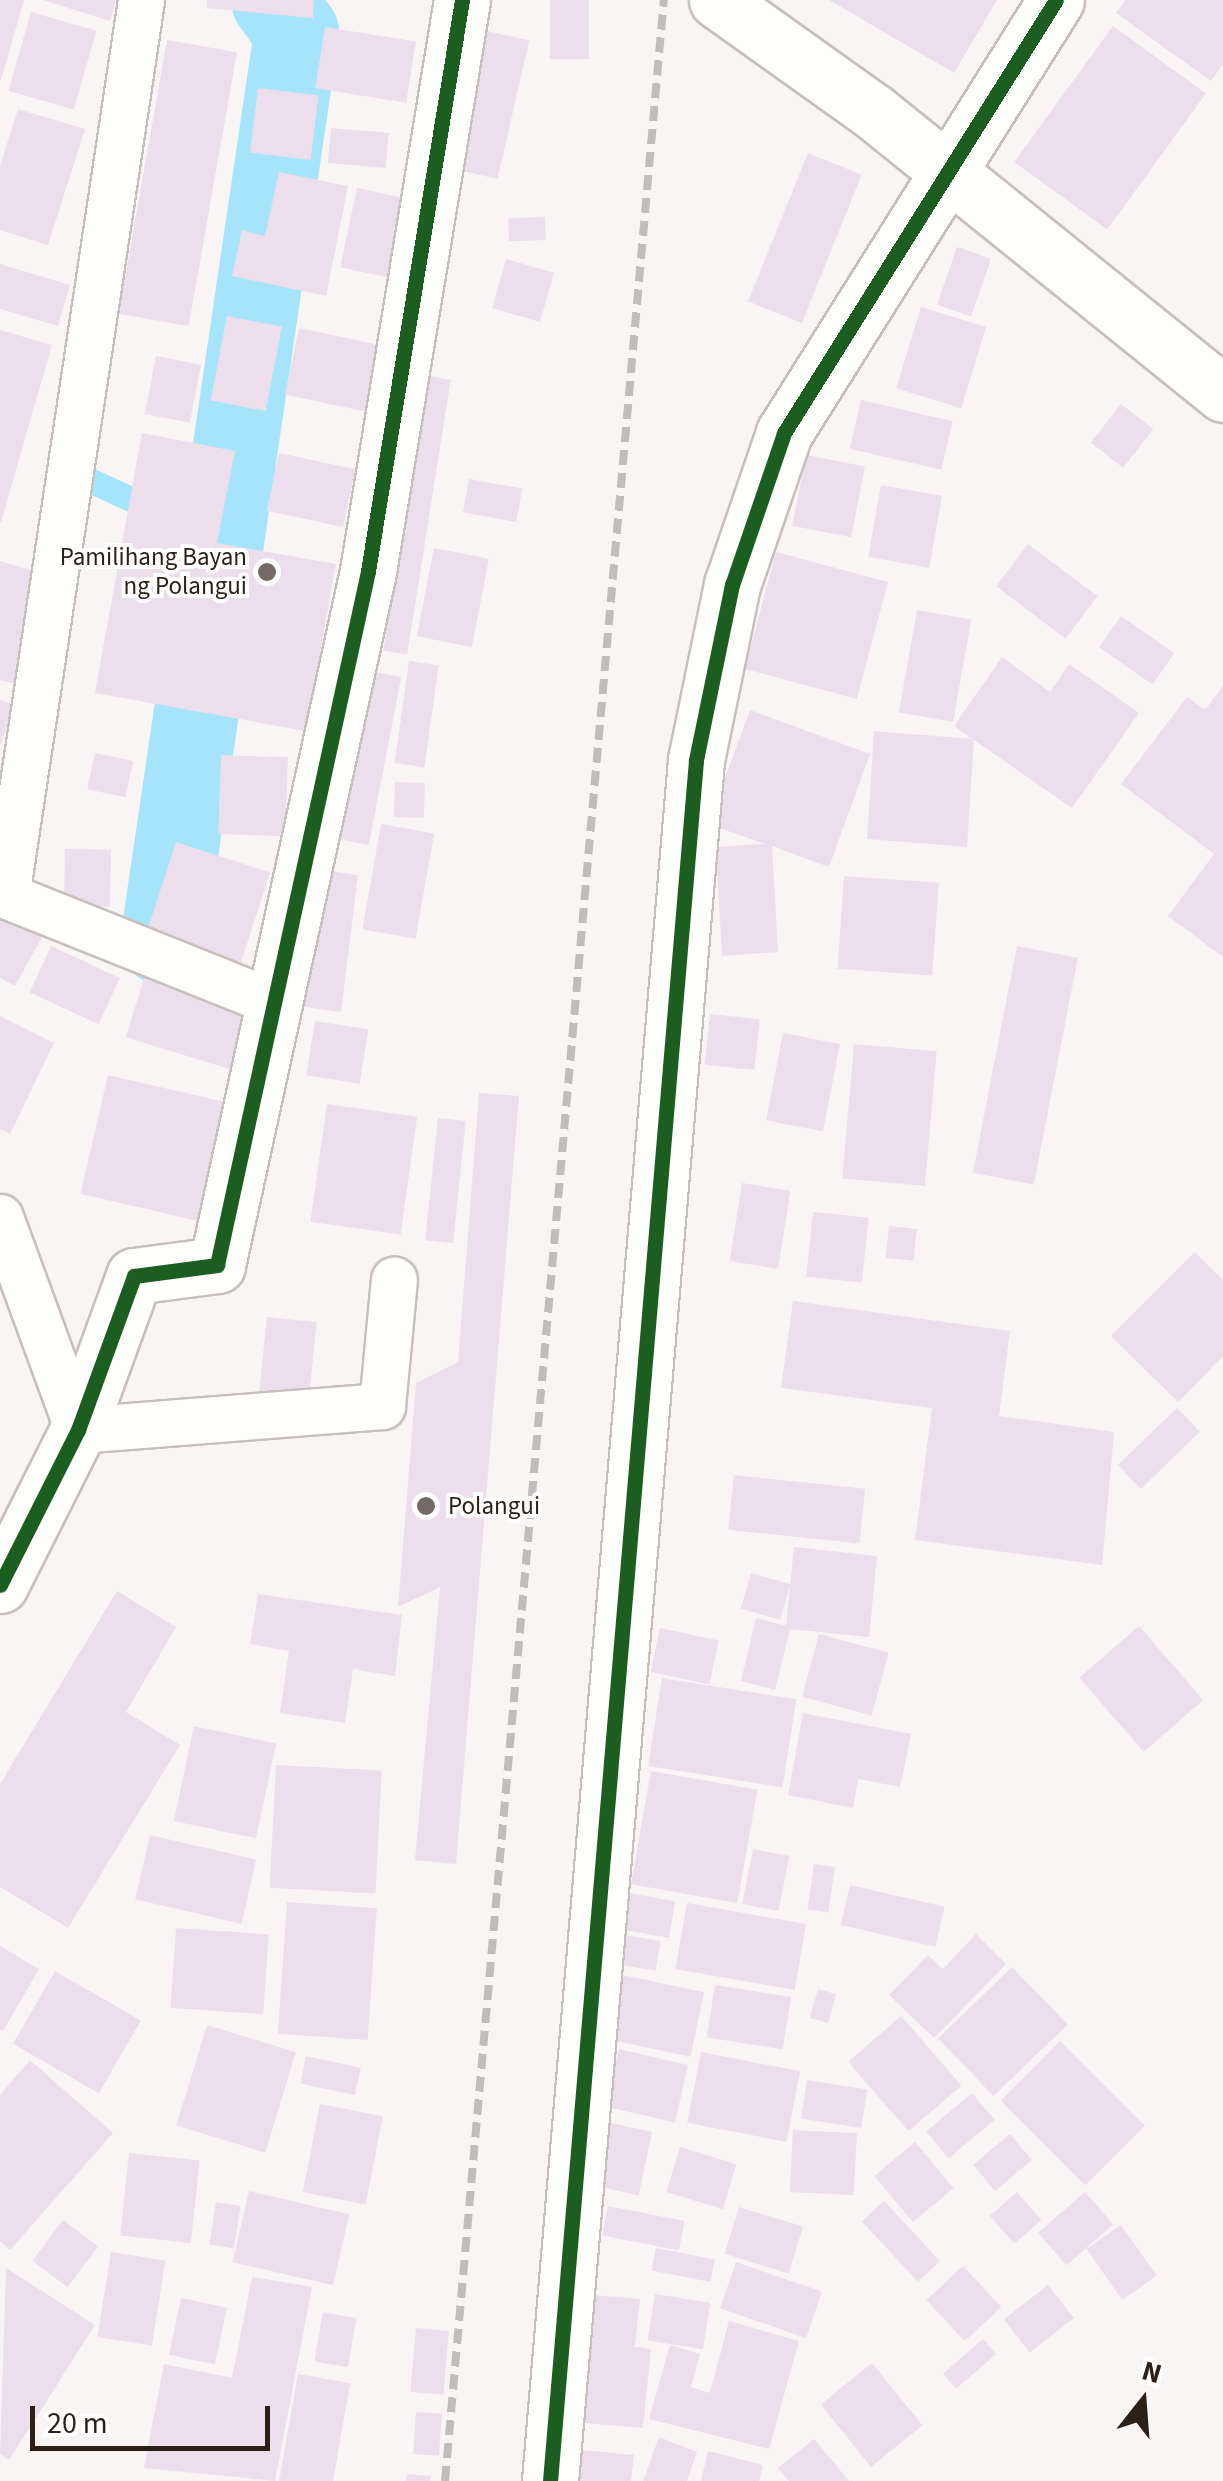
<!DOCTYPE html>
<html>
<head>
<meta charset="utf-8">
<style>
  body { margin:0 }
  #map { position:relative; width:1223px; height:2481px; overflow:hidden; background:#f9f5f4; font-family:"Source Sans 3",sans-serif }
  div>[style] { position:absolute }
  .stream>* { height:25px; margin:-12.5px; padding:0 12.5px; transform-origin:12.5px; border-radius:12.5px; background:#a6e4fb }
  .canal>* { height:85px; margin:-42.5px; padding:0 42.5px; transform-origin:42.5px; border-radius:42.5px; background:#a6e4fb }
  .building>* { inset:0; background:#eddeec; transform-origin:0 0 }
  .roads { filter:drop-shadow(2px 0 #c7bfbb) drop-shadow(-2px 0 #c7bfbb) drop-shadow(0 2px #c7bfbb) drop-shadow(0 -2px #c7bfbb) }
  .service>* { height:45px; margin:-22.5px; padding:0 22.5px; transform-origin:22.5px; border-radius:22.5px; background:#fefefd }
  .minor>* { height:55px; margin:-27.5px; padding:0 27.5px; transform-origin:27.5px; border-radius:27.5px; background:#fefefd }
  .rail>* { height:8px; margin-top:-4px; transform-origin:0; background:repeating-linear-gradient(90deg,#c0bebd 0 15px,transparent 0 23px) }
  .cycleway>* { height:15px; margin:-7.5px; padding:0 7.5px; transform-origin:7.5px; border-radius:7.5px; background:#1b5e20 }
  .dots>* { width:28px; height:28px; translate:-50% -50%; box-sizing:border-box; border:5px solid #fff; border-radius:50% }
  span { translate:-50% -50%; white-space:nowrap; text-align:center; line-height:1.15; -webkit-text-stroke:8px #fff; paint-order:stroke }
  .poi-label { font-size:25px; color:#2c1f18 }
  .right { translate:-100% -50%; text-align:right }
  .left { translate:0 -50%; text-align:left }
  .north { position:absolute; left:1093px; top:2351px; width:100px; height:100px; -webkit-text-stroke:8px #fff; paint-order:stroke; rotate:17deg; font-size:28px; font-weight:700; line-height:40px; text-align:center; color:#2c1f18 }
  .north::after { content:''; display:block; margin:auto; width:35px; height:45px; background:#2c1f18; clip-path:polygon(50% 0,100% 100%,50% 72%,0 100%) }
  .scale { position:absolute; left:30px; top:2406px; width:240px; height:45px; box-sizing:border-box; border:5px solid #2c1f18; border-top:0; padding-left:12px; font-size:30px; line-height:35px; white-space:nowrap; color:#2c1f18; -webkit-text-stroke:8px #fff; paint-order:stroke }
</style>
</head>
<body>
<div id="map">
  <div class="stream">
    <div style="left:70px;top:471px;width:100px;rotate:24.8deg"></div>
  </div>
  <div class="canal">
    <div style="left:162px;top:942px;width:920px;rotate:-81.62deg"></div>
    <div style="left:296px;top:32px;width:39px;rotate:-126deg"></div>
  </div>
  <div class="building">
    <div style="clip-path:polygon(0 0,24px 0,1px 80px,0 80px)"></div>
    <div style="clip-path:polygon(43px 0,116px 0,110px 21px)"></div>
    <div style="clip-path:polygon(207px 0,314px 0,313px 18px,207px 8px)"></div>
    <div style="left:550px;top:0;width:39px;height:59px"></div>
    <div style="clip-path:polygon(829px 0,997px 0,954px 73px)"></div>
    <div style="clip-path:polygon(1125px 0,1223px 0,1223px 64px,1211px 81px,1116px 13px)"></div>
    <div style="left:31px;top:12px;width:68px;height:82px;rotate:16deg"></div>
    <div style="left:466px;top:26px;width:65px;height:142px;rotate:13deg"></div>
    <div style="left:1113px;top:26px;width:115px;height:168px;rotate:36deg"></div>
    <div style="left:325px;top:27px;width:92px;height:62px;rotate:9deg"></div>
    <div style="left:167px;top:40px;width:71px;height:278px;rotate:10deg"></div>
    <div style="left:258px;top:88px;width:61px;height:65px;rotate:7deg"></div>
    <div style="clip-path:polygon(18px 109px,85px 129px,48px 245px,0 230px,0 166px)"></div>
    <div style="left:331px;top:128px;width:58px;height:35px;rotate:5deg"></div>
    <div style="left:808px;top:153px;width:58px;height:160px;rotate:22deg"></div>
    <div style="clip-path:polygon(279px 172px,348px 186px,326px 296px,232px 276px,242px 230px,265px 236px)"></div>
    <div style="left:357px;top:188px;width:64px;height:81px;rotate:12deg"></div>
    <div style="left:545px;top:217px;width:23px;height:37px;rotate:88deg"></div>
    <div style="left:957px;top:247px;width:36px;height:61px;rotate:19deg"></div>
    <div style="left:506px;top:259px;width:50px;height:51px;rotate:16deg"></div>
    <div style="clip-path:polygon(0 264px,70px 285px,58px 326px,0 309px)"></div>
    <div style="left:921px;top:307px;width:68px;height:85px;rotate:17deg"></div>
    <div style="left:227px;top:316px;width:56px;height:86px;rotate:11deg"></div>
    <div style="left:299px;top:328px;width:93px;height:68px;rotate:12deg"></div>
    <div style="clip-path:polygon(0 330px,52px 345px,1px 522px,0 522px)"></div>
    <div style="left:156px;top:356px;width:46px;height:59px;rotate:11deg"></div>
    <div style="left:427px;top:376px;width:24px;height:278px;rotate:9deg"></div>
    <div style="left:861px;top:400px;width:94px;height:50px;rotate:13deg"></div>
    <div style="left:1121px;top:404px;width:41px;height:49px;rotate:38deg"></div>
    <div style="clip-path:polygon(142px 433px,235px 451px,217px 543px,336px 564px,306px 731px,95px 693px)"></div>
    <div style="left:279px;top:453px;width:78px;height:59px;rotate:12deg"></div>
    <div style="left:806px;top:455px;width:60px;height:72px;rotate:11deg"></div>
    <div style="left:469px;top:479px;width:54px;height:34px;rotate:10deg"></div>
    <div style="left:881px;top:485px;width:62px;height:73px;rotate:10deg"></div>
    <div style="left:1028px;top:544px;width:87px;height:53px;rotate:37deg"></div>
    <div style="left:434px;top:548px;width:56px;height:90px;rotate:11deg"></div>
    <div style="left:776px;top:552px;width:116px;height:121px;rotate:15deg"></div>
    <div style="clip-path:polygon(0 561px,48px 575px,16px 684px,0 680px)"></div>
    <div style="left:917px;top:610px;width:55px;height:104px;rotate:10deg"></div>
    <div style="left:1121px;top:616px;width:65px;height:38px;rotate:35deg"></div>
    <div style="clip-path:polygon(1002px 657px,1050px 692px,1069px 664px,1139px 713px,1072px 808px,974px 740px,967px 847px,867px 839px,874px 731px,972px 739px,954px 726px)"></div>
    <div style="left:409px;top:661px;width:30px;height:103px;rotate:8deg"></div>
    <div style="left:365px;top:670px;width:37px;height:171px;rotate:11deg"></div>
    <div style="clip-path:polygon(1223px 686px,1223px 957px,1168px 916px,1214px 854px,1121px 784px,1187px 697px,1205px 710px)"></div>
    <div style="clip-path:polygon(0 700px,14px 705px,1px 744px,0 744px)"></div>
    <div style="clip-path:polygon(750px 710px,870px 754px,829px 867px,772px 846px,778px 952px,722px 956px,716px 847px,765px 844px,708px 824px)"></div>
    <div style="left:95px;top:753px;width:39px;height:37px;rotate:12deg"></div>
    <div style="left:221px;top:755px;width:67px;height:79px;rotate:2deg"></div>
    <div style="left:395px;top:782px;width:30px;height:35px;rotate:2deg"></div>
    <div style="left:381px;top:824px;width:54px;height:107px;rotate:10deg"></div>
    <div style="left:176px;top:842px;width:99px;height:100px;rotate:18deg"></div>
    <div style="left:65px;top:849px;width:46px;height:57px;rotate:1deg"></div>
    <div style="clip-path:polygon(323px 870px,358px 875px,341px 1012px,284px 1004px)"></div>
    <div style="left:844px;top:876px;width:95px;height:93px;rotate:4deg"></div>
    <div style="clip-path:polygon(0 916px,42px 937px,15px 986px,0 978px)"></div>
    <div style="left:51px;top:946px;width:76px;height:51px;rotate:25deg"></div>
    <div style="left:1017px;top:946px;width:62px;height:231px;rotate:11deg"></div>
    <div style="left:144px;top:978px;width:110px;height:62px;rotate:17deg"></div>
    <div style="left:710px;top:1014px;width:50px;height:51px;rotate:6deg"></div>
    <div style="clip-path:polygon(0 1016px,54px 1043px,10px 1134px,0 1129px)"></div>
    <div style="left:315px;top:1021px;width:54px;height:55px;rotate:9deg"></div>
    <div style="left:783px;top:1033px;width:58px;height:89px;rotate:11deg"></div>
    <div style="left:854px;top:1044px;width:83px;height:135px;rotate:5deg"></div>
    <div style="left:108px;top:1075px;width:134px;height:122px;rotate:13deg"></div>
    <div style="clip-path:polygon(479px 1093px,519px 1096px,456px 1864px,415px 1860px,440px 1587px,398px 1607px,416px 1383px,458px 1362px)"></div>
    <div style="left:327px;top:1104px;width:91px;height:119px;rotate:8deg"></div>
    <div style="left:438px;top:1118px;width:28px;height:123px;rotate:6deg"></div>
    <div style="left:742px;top:1183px;width:49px;height:79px;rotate:9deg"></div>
    <div style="left:813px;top:1212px;width:56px;height:65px;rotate:6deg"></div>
    <div style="left:889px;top:1226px;width:28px;height:32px;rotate:6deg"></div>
    <div style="clip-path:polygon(1195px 1252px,1223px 1280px,1223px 1356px,1178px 1402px,1111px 1336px)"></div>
    <div style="clip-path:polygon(793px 1301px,1010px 1331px,999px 1416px,1114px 1432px,1102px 1565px,915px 1540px,932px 1408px,781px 1388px)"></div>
    <div style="left:267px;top:1317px;width:50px;height:80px;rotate:6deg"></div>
    <div style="left:1177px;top:1408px;width:33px;height:82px;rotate:46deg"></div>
    <div style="left:734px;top:1475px;width:132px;height:55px;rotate:6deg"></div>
    <div style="clip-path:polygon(794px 1547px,877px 1556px,869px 1637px,790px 1629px,775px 1690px,741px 1681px,756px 1618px,786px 1626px)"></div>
    <div style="left:751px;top:1573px;width:41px;height:37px;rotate:16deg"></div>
    <div style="clip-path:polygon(117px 1591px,176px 1627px,126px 1712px,180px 1745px,68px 1928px,0 1887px,0 1784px)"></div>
    <div style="clip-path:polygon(258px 1594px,402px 1615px,395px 1676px,353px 1669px,345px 1723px,280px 1713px,289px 1651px,250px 1644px)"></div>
    <div style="left:1139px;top:1626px;width:98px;height:79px;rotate:49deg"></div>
    <div style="left:660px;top:1628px;width:60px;height:45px;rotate:12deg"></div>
    <div style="left:819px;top:1634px;width:72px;height:65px;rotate:15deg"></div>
    <div style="left:662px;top:1678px;width:136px;height:89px;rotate:9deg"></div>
    <div style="clip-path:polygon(803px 1713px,911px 1734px,900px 1787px,858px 1779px,853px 1808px,788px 1795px)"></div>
    <div style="left:194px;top:1726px;width:84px;height:97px;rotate:12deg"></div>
    <div style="left:276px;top:1765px;width:106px;height:123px;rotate:3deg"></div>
    <div style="left:651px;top:1771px;width:108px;height:115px;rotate:10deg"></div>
    <div style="left:150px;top:1835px;width:109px;height:66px;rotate:13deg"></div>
    <div style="left:753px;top:1849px;width:37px;height:56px;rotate:11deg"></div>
    <div style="left:814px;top:1864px;width:21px;height:46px;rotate:8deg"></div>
    <div style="left:850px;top:1885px;width:97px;height:41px;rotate:13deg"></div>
    <div style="left:628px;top:1893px;width:48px;height:37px;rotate:10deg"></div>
    <div style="left:287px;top:1902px;width:90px;height:132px;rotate:4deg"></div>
    <div style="left:687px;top:1903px;width:121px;height:67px;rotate:10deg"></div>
    <div style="left:176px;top:1928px;width:93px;height:80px;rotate:4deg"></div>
    <div style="clip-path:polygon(976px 1934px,1006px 1964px,934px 2038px,889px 1995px,928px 1955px,943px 1969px)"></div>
    <div style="left:623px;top:1935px;width:38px;height:30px;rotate:9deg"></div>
    <div style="clip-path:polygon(0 1946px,39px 1969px,3px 2031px,0 2029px)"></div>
    <div style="left:1012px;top:1967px;width:80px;height:103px;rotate:46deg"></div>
    <div style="left:55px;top:1971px;width:99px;height:84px;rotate:30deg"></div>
    <div style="left:618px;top:1974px;width:88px;height:66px;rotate:12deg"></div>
    <div style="left:715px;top:1985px;width:77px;height:53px;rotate:9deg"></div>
    <div style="left:818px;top:1989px;width:19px;height:30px;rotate:16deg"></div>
    <div style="left:901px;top:2016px;width:92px;height:70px;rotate:49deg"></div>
    <div style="left:207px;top:2025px;width:93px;height:105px;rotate:17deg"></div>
    <div style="left:1060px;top:2041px;width:120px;height:84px;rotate:45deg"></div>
    <div style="left:619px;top:2049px;width:71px;height:59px;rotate:13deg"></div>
    <div style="left:701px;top:2052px;width:101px;height:72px;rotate:11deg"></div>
    <div style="left:306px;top:2056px;width:56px;height:28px;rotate:12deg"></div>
    <div style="clip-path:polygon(30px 2060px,113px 2133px,10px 2250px,0 2241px,0 2095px)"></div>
    <div style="left:807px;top:2080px;width:61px;height:39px;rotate:9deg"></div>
    <div style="left:972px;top:2093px;width:35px;height:60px;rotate:50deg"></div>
    <div style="left:320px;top:2104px;width:64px;height:90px;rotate:11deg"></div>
    <div style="left:611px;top:2123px;width:42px;height:65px;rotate:12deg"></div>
    <div style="left:793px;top:2130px;width:64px;height:62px;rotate:3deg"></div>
    <div style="left:1010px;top:2134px;width:34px;height:48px;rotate:50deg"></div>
    <div style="left:915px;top:2142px;width:60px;height:53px;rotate:50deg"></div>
    <div style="left:680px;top:2147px;width:59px;height:47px;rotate:17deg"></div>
    <div style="left:129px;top:2153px;width:71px;height:83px;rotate:6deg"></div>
    <div style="left:249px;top:2191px;width:103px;height:73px;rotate:13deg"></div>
    <div style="left:1017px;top:2192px;width:37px;height:36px;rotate:49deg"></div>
    <div style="left:1085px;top:2192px;width:43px;height:62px;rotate:49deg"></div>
    <div style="left:884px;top:2201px;width:82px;height:30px;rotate:47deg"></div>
    <div style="left:216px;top:2202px;width:25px;height:43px;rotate:9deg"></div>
    <div style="left:608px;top:2206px;width:78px;height:30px;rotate:11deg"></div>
    <div style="left:739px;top:2207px;width:67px;height:49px;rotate:17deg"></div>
    <div style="left:63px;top:2220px;width:44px;height:51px;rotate:37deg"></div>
    <div style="left:1121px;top:2225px;width:62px;height:42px;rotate:55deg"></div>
    <div style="left:656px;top:2248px;width:60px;height:23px;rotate:11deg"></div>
    <div style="left:111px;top:2252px;width:55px;height:86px;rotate:9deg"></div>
    <div style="left:736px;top:2262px;width:91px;height:49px;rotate:19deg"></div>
    <div style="left:963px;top:2266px;width:56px;height:50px;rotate:47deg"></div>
    <div style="clip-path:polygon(6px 2268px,95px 2325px,9px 2460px,0 2454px)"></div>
    <div style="clip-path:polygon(252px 2277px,312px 2287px,275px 2481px,144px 2468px,164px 2364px,232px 2378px)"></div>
    <div style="left:1048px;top:2285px;width:42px;height:56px;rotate:52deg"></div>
    <div style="left:655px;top:2294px;width:56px;height:47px;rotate:9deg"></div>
    <div style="clip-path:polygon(593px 2295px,640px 2299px,635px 2347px,651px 2349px,643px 2428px,573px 2422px)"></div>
    <div style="left:181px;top:2298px;width:47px;height:58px;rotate:12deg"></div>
    <div style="left:323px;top:2312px;width:34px;height:50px;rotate:10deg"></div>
    <div style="clip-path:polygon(729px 2321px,799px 2341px,769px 2449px,649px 2419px,670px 2345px,700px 2354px,691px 2387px,710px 2393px)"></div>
    <div style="left:416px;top:2328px;width:33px;height:64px;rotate:5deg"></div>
    <div style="left:983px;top:2339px;width:20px;height:53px;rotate:49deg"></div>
    <div style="left:872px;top:2363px;width:80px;height:66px;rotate:51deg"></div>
    <div style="left:298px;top:2374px;width:53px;height:109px;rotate:10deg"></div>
    <div style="left:416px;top:2412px;width:26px;height:42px;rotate:4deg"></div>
    <div style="clip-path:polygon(659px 2437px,697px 2452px,687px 2481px,643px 2481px)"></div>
    <div style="clip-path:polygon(814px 2439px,849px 2481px,789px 2481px,778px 2468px)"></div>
    <div style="clip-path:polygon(581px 2450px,634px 2455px,631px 2481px,577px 2481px)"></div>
    <div style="clip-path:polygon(708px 2451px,763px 2465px,759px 2481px,701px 2481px)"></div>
    <div style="clip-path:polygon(407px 2474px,431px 2476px,430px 2481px,406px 2481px)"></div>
  </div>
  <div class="roads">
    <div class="service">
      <div style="left:0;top:893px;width:293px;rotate:21.8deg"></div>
      <div style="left:6px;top:896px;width:906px;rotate:-81.43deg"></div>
      <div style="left:0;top:1217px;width:227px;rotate:69.9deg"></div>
      <div style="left:78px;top:1430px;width:305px;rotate:-4.5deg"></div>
      <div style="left:382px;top:1406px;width:127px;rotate:-84.6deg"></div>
    </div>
    <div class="minor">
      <div style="left:717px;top:0;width:193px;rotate:35.5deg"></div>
      <div style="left:874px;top:112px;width:449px;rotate:38.9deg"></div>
      <div style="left:0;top:1585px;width:174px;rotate:-63.3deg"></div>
      <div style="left:78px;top:1430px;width:164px;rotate:-70deg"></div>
      <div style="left:134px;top:1276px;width:84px;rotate:-7.5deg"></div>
      <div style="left:217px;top:1265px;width:710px;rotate:-77.72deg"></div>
      <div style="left:368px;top:571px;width:579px;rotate:-80.65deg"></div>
      <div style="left:550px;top:2481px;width:1727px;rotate:-85.15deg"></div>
      <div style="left:696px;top:760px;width:179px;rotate:-78.4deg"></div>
      <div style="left:732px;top:585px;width:161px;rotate:-71.1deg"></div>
      <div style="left:784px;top:433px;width:511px;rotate:-57.86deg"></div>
    </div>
  </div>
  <div class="rail">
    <div style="left:445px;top:2481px;width:2491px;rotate:-84.96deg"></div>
  </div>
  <div class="cycleway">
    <div style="left:0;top:1585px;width:174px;rotate:-63.3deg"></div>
    <div style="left:78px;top:1430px;width:164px;rotate:-70deg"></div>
    <div style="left:134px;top:1276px;width:84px;rotate:-7.5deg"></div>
    <div style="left:217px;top:1265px;width:710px;rotate:-77.72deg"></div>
    <div style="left:368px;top:571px;width:579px;rotate:-80.65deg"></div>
    <div style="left:550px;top:2481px;width:1727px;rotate:-85.15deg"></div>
    <div style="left:696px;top:760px;width:179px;rotate:-78.4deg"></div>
    <div style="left:732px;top:585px;width:161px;rotate:-71.1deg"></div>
    <div style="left:784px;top:433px;width:511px;rotate:-57.86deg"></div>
  </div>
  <div class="dots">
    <div style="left:267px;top:572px;background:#746a65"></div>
    <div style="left:426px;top:1506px;background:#746a65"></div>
  </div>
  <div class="poi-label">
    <span class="right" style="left:247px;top:572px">Pamilihang Bayan<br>ng Polangui</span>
    <span class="left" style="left:448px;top:1506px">Polangui</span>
  </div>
  <div class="north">N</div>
  <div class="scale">20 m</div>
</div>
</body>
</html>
